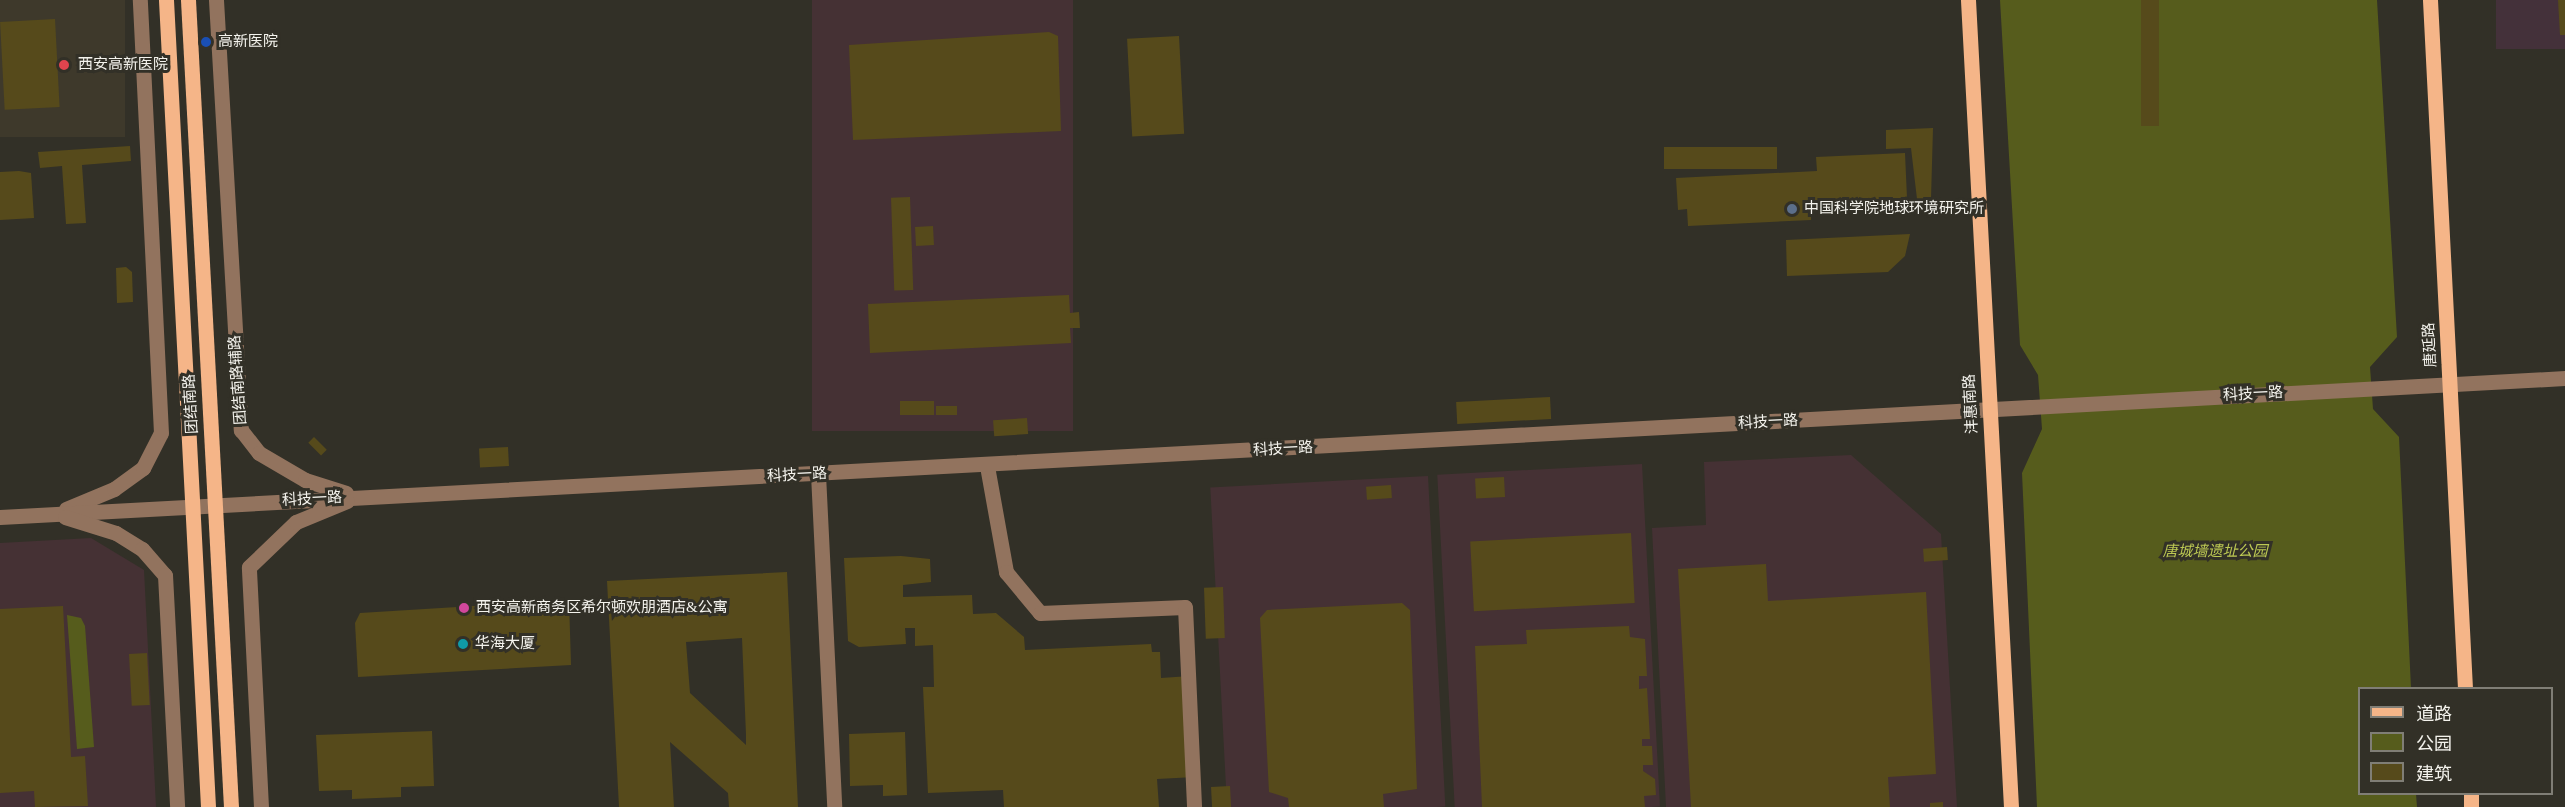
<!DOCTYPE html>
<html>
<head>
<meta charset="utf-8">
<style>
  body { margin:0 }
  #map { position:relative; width:2565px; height:807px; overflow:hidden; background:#323027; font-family:"Times New Roman","Noto Sans SC",serif }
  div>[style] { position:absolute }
  .commercial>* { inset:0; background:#44313a; transform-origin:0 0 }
  .industrial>* { inset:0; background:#453134; transform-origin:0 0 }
  .built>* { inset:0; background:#3e392b; transform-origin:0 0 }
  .green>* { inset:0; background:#565c1c }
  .building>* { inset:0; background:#564a1b; transform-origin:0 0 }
  .minor>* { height:15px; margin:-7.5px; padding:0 7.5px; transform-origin:7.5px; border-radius:7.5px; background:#92735e }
  .major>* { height:15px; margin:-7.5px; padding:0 7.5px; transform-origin:7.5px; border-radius:7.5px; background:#f5b588 }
  .dots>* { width:16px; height:16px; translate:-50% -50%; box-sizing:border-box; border:3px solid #323027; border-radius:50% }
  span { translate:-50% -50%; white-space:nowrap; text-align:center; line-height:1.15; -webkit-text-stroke:6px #323027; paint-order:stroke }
  .poi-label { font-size:15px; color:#f4f3ed }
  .left { translate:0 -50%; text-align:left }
  .street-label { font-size:15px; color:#f4f3ed }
  .park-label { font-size:15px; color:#bcc853; font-style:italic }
  .legend { position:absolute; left:2358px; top:687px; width:195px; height:108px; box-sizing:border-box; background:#323027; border:2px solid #807e76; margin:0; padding:8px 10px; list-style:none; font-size:18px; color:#f4f3ed }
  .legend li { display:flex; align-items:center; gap:12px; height:30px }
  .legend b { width:30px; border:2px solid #807e76 }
</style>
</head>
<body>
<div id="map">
  <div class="commercial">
    <div style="left:2496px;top:0;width:69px;height:49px"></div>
  </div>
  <div class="industrial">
    <div style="left:812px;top:0;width:261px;height:431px"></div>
    <div style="clip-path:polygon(1851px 455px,1941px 534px,1957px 807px,1666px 807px,1652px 528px,1706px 525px,1704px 462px)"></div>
    <div style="left:1642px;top:464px;width:343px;height:205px;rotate:87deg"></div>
    <div style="left:1428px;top:476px;width:331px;height:218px;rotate:87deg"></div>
    <div style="clip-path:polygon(91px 538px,144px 570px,156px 807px,0 807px,0 543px)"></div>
  </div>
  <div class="built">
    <div style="left:0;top:0;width:125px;height:137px"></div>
  </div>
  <div class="green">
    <div style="clip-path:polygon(2000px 0,2377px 0,2397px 337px,2370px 367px,2373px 409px,2399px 437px,2411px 688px,2360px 688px,2360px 794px,2416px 794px,2417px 807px,2037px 807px,2022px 473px,2042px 429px,2038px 375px,2020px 345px)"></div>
    <div style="clip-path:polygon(67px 615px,81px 618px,85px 626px,94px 747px,77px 749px)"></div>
  </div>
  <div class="building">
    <div style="left:2141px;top:0;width:18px;height:126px"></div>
    <div style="clip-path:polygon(2558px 0,2565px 0,2565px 35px,2560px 35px)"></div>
    <div style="left:55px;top:19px;width:88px;height:55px;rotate:87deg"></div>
    <div style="clip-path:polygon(1049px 32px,1058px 36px,1061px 131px,853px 140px,849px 45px)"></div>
    <div style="left:1179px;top:36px;width:98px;height:52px;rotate:87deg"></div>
    <div style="clip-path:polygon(1933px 128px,1931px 199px,1917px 199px,1911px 148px,1886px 149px,1886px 130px)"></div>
    <div style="clip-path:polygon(130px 146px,131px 161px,82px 165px,86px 223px,66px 224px,62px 166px,40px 168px,38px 152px)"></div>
    <div style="left:1777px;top:147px;width:22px;height:113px;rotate:90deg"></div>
    <div style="clip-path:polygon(1905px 153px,1907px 198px,1823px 202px,1824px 211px,1811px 211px,1811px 220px,1688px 226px,1687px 209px,1678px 210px,1676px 178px,1817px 171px,1816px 157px)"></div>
    <div style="clip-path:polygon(19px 171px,31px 173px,34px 218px,0 220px,0 172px)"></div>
    <div style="left:910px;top:197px;width:93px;height:19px;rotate:88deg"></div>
    <div style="left:933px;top:226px;width:19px;height:18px;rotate:87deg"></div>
    <div style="clip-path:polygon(1910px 234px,1905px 256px,1888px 272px,1787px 276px,1786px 240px)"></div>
    <div style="clip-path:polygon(126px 267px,132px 272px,133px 302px,117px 303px,116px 268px)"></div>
    <div style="clip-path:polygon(1069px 295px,1070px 313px,1079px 312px,1080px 328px,1070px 328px,1071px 343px,870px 353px,868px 304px)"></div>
    <div style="left:1550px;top:397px;width:22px;height:94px;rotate:87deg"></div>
    <div style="left:934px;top:401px;width:14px;height:34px;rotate:90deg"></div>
    <div style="left:957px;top:406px;width:9px;height:21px;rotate:90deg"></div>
    <div style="left:1027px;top:418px;width:16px;height:34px;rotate:86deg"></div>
    <div style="left:314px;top:437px;width:18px;height:8px;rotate:45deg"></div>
    <div style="left:508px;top:447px;width:19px;height:29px;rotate:87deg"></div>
    <div style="left:1504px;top:477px;width:20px;height:29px;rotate:87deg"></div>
    <div style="left:1391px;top:485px;width:13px;height:25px;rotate:86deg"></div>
    <div style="left:1631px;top:533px;width:70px;height:161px;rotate:87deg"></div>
    <div style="left:1947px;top:547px;width:13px;height:24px;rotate:86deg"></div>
    <div style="clip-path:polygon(901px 556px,930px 559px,931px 582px,903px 585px,903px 597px,972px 595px,973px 614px,996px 613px,1024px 637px,1025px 650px,1151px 644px,1152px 652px,1160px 652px,1161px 678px,1190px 676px,1195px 777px,1157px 779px,1159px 807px,1004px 807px,1003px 790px,928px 793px,923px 687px,934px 687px,933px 645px,915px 646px,915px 628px,905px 628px,906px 644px,859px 647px,848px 641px,844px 558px)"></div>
    <div style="clip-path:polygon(1766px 564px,1768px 601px,1926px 592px,1936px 774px,1888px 777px,1890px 807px,1691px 807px,1678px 569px)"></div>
    <div style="clip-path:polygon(evenodd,787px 572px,798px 807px,729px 807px,728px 793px,670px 742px,674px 807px,619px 807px,607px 581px,787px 572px,742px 638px,746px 735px,746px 745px,690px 693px,686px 642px,742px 638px)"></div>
    <div style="left:1223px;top:587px;width:51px;height:19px;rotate:88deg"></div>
    <div style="clip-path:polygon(569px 600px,571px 665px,358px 677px,355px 623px,360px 613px)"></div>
    <div style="clip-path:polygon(1402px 603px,1410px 610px,1417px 789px,1383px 794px,1384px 807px,1289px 807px,1288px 798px,1269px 792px,1260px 618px,1267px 610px)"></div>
    <div style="clip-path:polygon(63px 606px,71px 757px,85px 756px,88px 806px,35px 807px,34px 791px,0 793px,0 609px)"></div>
    <div style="clip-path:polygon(1629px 626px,1630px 637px,1645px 639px,1647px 676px,1639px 676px,1639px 689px,1647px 688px,1650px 739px,1642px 739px,1642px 746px,1652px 746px,1653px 765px,1643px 765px,1643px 771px,1655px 779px,1656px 795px,1644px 796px,1645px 807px,1482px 807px,1475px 646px,1527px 644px,1526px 630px)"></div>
    <div style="left:147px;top:653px;width:52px;height:18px;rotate:87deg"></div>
    <div style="clip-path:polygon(432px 731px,434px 786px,401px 787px,401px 797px,352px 799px,352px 790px,319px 791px,316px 735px)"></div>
    <div style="clip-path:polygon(905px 732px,907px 795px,883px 796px,883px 785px,850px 786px,849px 734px)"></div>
    <div style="left:1230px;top:786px;width:21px;height:19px;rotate:87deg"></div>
    <div style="clip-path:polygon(1943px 802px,1943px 807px,1930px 807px,1930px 803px)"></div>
  </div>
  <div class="minor">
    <div style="left:216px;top:0;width:431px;rotate:86.7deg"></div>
    <div style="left:241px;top:430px;width:29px;rotate:52deg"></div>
    <div style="left:259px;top:453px;width:53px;rotate:30.4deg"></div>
    <div style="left:305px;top:480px;width:43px;rotate:17.6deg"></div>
    <div style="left:987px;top:466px;width:108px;rotate:79.8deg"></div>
    <div style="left:1006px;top:572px;width:53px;rotate:50.3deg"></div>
    <div style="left:1040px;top:613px;width:145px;rotate:-2.4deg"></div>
    <div style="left:1185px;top:607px;width:200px;rotate:87.4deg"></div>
    <div style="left:818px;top:474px;width:333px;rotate:87.2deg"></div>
    <div style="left:66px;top:509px;width:52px;rotate:-22.6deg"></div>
    <div style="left:114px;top:489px;width:36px;rotate:-36deg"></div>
    <div style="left:143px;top:468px;width:39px;rotate:-63deg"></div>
    <div style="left:161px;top:433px;width:434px;rotate:-92.8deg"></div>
    <div style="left:0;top:517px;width:2569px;rotate:-3.1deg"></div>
    <div style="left:65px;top:517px;width:53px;rotate:17.4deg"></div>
    <div style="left:116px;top:533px;width:31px;rotate:32deg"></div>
    <div style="left:142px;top:549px;width:35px;rotate:49deg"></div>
    <div style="left:165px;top:575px;width:232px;rotate:87deg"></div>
    <div style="left:261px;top:807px;width:240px;rotate:-92.9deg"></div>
    <div style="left:249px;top:567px;width:65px;rotate:-43.8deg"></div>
    <div style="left:296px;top:522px;width:55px;rotate:-22.4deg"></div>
  </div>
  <div class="major">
    <div style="left:166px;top:0;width:808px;rotate:87.02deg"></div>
    <div style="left:188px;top:0;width:808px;rotate:86.95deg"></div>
    <div style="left:1968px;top:0;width:808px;rotate:86.95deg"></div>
    <div style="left:2430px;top:0;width:689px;rotate:87.09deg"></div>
    <div style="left:2471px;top:794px;width:13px;rotate:90deg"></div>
  </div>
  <div class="dots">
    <div style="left:206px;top:42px;background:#1a4fb4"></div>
    <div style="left:64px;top:65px;background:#e0444e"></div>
    <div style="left:1792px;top:209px;background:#5c6f8a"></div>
    <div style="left:464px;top:608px;background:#d1479c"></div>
    <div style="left:463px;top:644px;background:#0f9aa8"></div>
  </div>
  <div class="poi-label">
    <span class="left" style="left:218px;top:42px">高新医院</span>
    <span class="left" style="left:78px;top:65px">西安高新医院</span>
    <span class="left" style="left:1804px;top:209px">中国科学院地球环境研究所</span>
    <span class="left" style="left:476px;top:608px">西安高新商务区希尔顿欢朋酒店&amp;公寓</span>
    <span class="left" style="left:475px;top:644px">华海大厦</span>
  </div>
  <div class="street-label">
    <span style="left:2430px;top:345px;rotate:-93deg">唐延路</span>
    <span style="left:238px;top:380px;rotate:-94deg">团结南路辅路</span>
    <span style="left:2253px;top:394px;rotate:-3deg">科技一路</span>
    <span style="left:191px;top:404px;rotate:-93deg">团结南路</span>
    <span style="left:1971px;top:404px;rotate:-93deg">沣惠南路</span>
    <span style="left:1768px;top:422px;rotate:-3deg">科技一路</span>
    <span style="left:1283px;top:449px;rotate:-3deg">科技一路</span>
    <span style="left:797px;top:475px;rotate:-3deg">科技一路</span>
    <span style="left:312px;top:499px;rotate:-3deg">科技一路</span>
  </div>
  <div class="park-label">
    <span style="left:2215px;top:552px">唐城墙遗址公园</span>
  </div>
  <ul class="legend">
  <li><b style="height:8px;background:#f5b588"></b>道路</li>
  <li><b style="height:16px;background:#565c1c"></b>公园</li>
  <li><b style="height:16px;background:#564a1b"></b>建筑</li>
  </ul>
</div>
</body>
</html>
